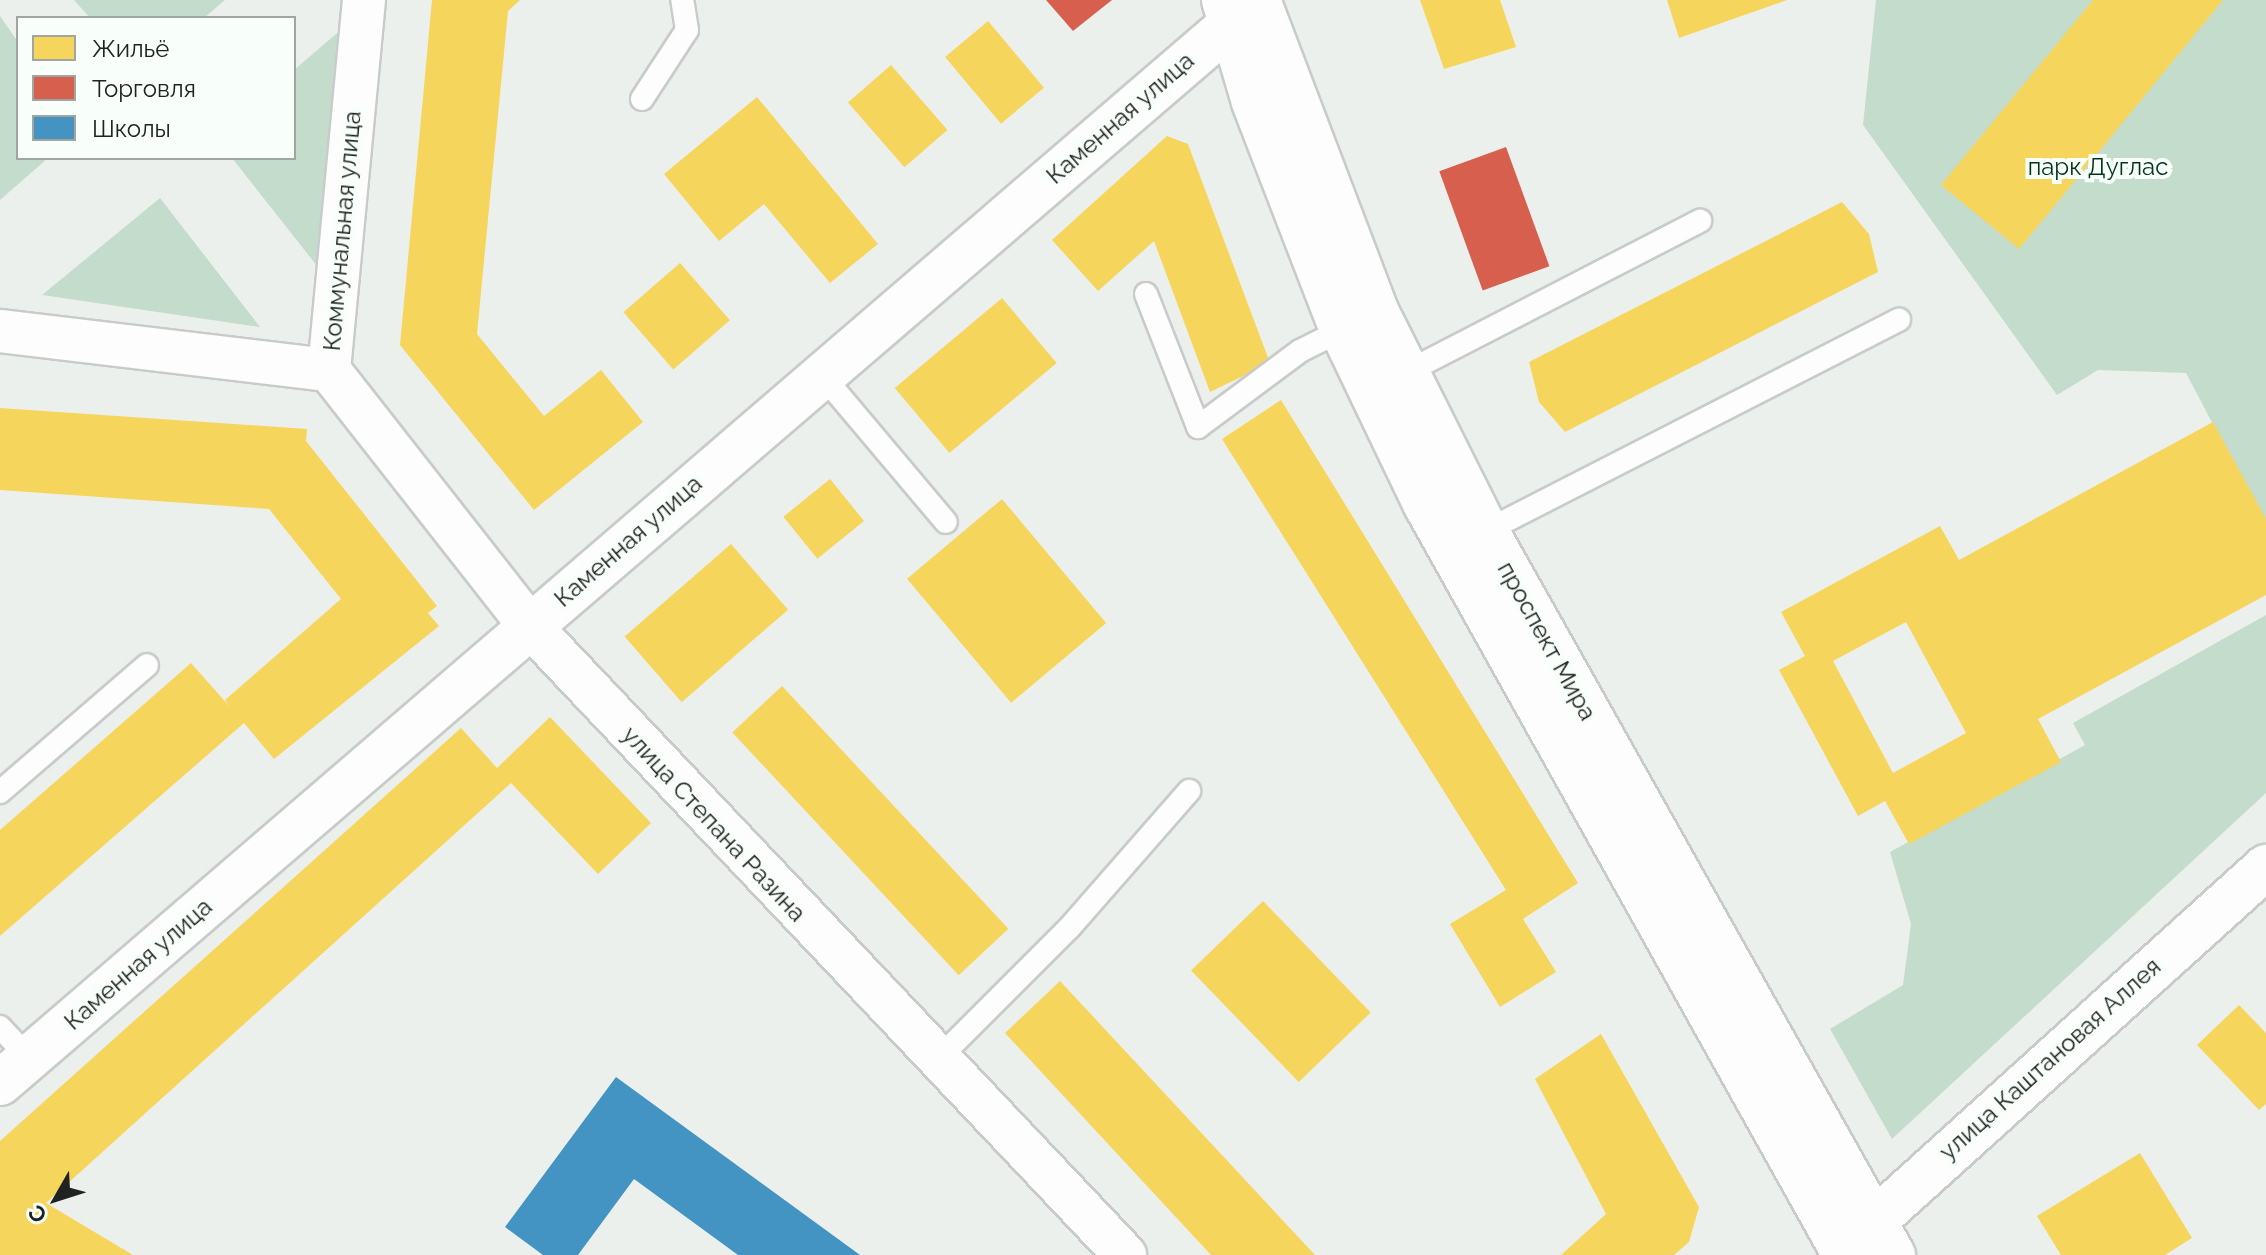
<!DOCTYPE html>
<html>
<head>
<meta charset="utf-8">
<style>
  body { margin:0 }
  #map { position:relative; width:2266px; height:1255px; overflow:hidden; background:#ecf0ed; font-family:Raleway,sans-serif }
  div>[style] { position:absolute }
  .green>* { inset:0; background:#c4dccb }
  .homes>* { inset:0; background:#f6d55c; transform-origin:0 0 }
  .shops>* { inset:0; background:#d6604d; transform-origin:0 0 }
  .schools>* { inset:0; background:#4393c3 }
  .roads { filter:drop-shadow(2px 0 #c8cbc9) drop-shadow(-2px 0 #c8cbc9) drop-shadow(0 2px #c8cbc9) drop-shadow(0 -2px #c8cbc9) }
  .service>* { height:22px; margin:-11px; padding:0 11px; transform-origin:11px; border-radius:11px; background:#fcfdfc }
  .minor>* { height:42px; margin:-21px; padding:0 21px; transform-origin:21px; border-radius:21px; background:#fcfdfc }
  .tertiary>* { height:44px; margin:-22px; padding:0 22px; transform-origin:22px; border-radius:22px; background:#fcfdfc }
  .secondary>* { height:44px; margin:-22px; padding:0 22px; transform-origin:22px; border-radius:22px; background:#fcfdfc }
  span { translate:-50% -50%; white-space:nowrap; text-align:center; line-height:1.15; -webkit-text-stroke:8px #f8fefa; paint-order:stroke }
  .street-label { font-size:24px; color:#202221 }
  .park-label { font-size:24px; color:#03351a }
  .legend { position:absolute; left:16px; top:16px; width:280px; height:144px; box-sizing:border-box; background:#f8fefa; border:2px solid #a2a6a3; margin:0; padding:10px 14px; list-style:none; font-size:24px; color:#202221 }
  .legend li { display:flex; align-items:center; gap:16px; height:40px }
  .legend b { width:40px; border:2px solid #a2a6a3 }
  .north { position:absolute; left:16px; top:1159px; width:80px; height:80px; -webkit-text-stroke:6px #f8fefa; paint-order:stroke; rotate:231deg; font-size:22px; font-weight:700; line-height:32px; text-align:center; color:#202221 }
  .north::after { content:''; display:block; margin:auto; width:28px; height:36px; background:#202221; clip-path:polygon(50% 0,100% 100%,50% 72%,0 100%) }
</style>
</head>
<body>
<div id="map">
  <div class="green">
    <div style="clip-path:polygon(74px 0,225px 0,204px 18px,90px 18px)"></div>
    <div style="clip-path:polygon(1876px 0,2266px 0,2266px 525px,2186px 373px,2098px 370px,2057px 395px,1863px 125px)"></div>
    <div style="clip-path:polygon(0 16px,18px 42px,18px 158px,48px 158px,0 200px)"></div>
    <div style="clip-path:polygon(350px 22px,321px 271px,232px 158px,294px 158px,294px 70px)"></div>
    <div style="clip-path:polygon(160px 198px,260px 327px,42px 295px)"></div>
    <div style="clip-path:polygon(2266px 615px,2266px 793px,1892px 1139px,1830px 1029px,1903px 985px,1911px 924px,1890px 852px,2085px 745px,2073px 723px)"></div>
  </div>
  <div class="homes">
    <div style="clip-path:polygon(432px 0,520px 0,508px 11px,477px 334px,544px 416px,601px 370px,643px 422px,534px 510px,400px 345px)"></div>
    <div style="clip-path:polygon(1420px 0,1500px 0,1516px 47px,1444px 69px)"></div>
    <div style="clip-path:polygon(1667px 0,1787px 0,1679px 38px)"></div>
    <div style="clip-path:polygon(2093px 0,2223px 0,2019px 249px,1941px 185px)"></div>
    <div style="left:988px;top:21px;width:87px;height:56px;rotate:50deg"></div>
    <div style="left:891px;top:65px;width:86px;height:57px;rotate:49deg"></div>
    <div style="clip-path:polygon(757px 97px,878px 244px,830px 283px,764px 204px,719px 241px,664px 174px)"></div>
    <div style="clip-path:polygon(1167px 136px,1188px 144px,1270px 363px,1210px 392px,1154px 241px,1098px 291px,1052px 240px)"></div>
    <div style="clip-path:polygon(1842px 202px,1869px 234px,1878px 272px,1565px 432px,1539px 402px,1529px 362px)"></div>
    <div style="left:680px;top:263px;width:76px;height:75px;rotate:49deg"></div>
    <div style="left:1002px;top:298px;width:85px;height:140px;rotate:50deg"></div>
    <div style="clip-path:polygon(1281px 400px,1578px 883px,1523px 919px,1556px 972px,1500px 1007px,1450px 924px,1506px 890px,1222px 439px)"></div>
    <div style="clip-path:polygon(0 408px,307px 429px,306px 441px,437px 606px,428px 613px,439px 626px,274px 759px,244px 723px,0 936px,0 830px,191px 663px,230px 707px,225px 700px,341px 599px,269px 509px,0 490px)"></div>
    <div style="clip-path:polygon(evenodd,2213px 422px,2266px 519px,2266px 595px,2038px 719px,2061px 762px,1909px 844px,1885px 801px,1858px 816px,1779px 670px,1805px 656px,1781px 612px,1940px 526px,1959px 560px,2213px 422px,1906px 622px,1966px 733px,1893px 773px,1833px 661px,1906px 622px)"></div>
    <div style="left:830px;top:479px;width:54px;height:60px;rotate:51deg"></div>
    <div style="left:1002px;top:499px;width:162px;height:124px;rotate:50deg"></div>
    <div style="left:731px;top:544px;width:87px;height:141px;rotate:49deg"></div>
    <div style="left:782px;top:686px;width:332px;height:68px;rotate:47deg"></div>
    <div style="clip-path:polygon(550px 717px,651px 823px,598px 874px,511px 783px,46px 1203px,133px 1255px,0 1255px,0 1141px,461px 728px,497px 768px)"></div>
    <div style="left:1263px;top:901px;width:155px;height:100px;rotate:46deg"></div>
    <div style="clip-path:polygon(1060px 981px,1315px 1255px,1211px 1255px,1045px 1076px,1005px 1033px)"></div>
    <div style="clip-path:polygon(2239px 1005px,2266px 1033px,2266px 1104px,2259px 1110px,2197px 1045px)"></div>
    <div style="clip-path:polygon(1601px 1034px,1699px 1207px,1689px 1242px,1674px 1255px,1561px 1255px,1606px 1214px,1535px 1079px)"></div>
    <div style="clip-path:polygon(2140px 1153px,2192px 1238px,2165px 1255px,2061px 1255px,2037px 1216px)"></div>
  </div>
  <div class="shops">
    <div style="clip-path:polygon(1046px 0,1112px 0,1073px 31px)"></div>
    <div style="left:1506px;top:147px;width:127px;height:71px;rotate:70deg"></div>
  </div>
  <div class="schools">
    <div style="clip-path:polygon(616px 1077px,860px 1255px,738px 1255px,634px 1179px,578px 1255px,543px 1255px,505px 1227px)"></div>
  </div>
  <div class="roads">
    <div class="service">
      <div style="left:642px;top:99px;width:82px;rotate:-56.9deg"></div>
      <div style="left:687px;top:30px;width:30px;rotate:-99deg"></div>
      <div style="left:1146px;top:294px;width:143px;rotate:68.6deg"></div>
      <div style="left:1198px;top:427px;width:127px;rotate:-36.7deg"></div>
      <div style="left:1300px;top:351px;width:47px;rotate:-26.6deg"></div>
      <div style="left:1407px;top:372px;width:330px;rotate:-27.3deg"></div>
      <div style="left:822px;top:375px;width:192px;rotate:49.9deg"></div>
      <div style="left:1486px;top:531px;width:464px;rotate:-27.1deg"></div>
      <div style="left:0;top:792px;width:194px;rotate:-40.8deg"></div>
      <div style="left:0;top:1027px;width:42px;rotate:46.9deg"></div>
      <div style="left:937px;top:1060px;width:188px;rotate:-45deg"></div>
      <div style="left:1070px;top:927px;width:181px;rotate:-48.8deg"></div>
    </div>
    <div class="minor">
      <div style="left:0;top:331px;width:331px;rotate:6.8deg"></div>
      <div style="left:329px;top:370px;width:325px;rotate:51.9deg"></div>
      <div style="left:530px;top:626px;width:866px;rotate:46.59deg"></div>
      <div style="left:329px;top:370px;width:372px;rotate:-84.6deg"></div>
    </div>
    <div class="tertiary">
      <div style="left:0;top:1083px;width:1659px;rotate:-40.7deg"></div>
      <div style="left:1848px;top:1245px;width:564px;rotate:-42.12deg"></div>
    </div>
    <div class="secondary">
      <div style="left:1224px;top:0;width:106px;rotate:73.6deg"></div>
      <div style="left:1254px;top:102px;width:244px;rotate:68.9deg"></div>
      <div style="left:1342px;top:330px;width:194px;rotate:64.4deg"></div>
      <div style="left:1426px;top:505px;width:859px;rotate:60.81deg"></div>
      <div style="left:1258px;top:0;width:335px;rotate:69.2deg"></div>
      <div style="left:1377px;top:313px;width:244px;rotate:63.4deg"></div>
      <div style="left:1486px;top:531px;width:831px;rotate:60.66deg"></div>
    </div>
  </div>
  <div class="street-label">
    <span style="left:1120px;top:118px;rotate:-41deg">Каменная улица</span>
    <span style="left:342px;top:231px;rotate:-85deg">Коммунальная улица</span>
    <span style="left:628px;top:541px;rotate:-41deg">Каменная улица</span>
    <span style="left:1547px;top:641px;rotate:61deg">проспект Мира</span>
    <span style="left:714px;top:824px;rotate:47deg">улица Степана Разина</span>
    <span style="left:138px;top:964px;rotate:-41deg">Каменная улица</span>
    <span style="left:2050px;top:1059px;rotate:-42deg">улица Каштановая Аллея</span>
  </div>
  <div class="park-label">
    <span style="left:2098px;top:167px">парк Дуглас</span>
  </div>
  <ul class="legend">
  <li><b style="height:22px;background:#f6d55c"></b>Жильё</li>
  <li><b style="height:22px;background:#d6604d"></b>Торговля</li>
  <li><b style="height:22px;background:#4393c3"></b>Школы</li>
  </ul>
  <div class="north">С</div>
</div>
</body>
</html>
